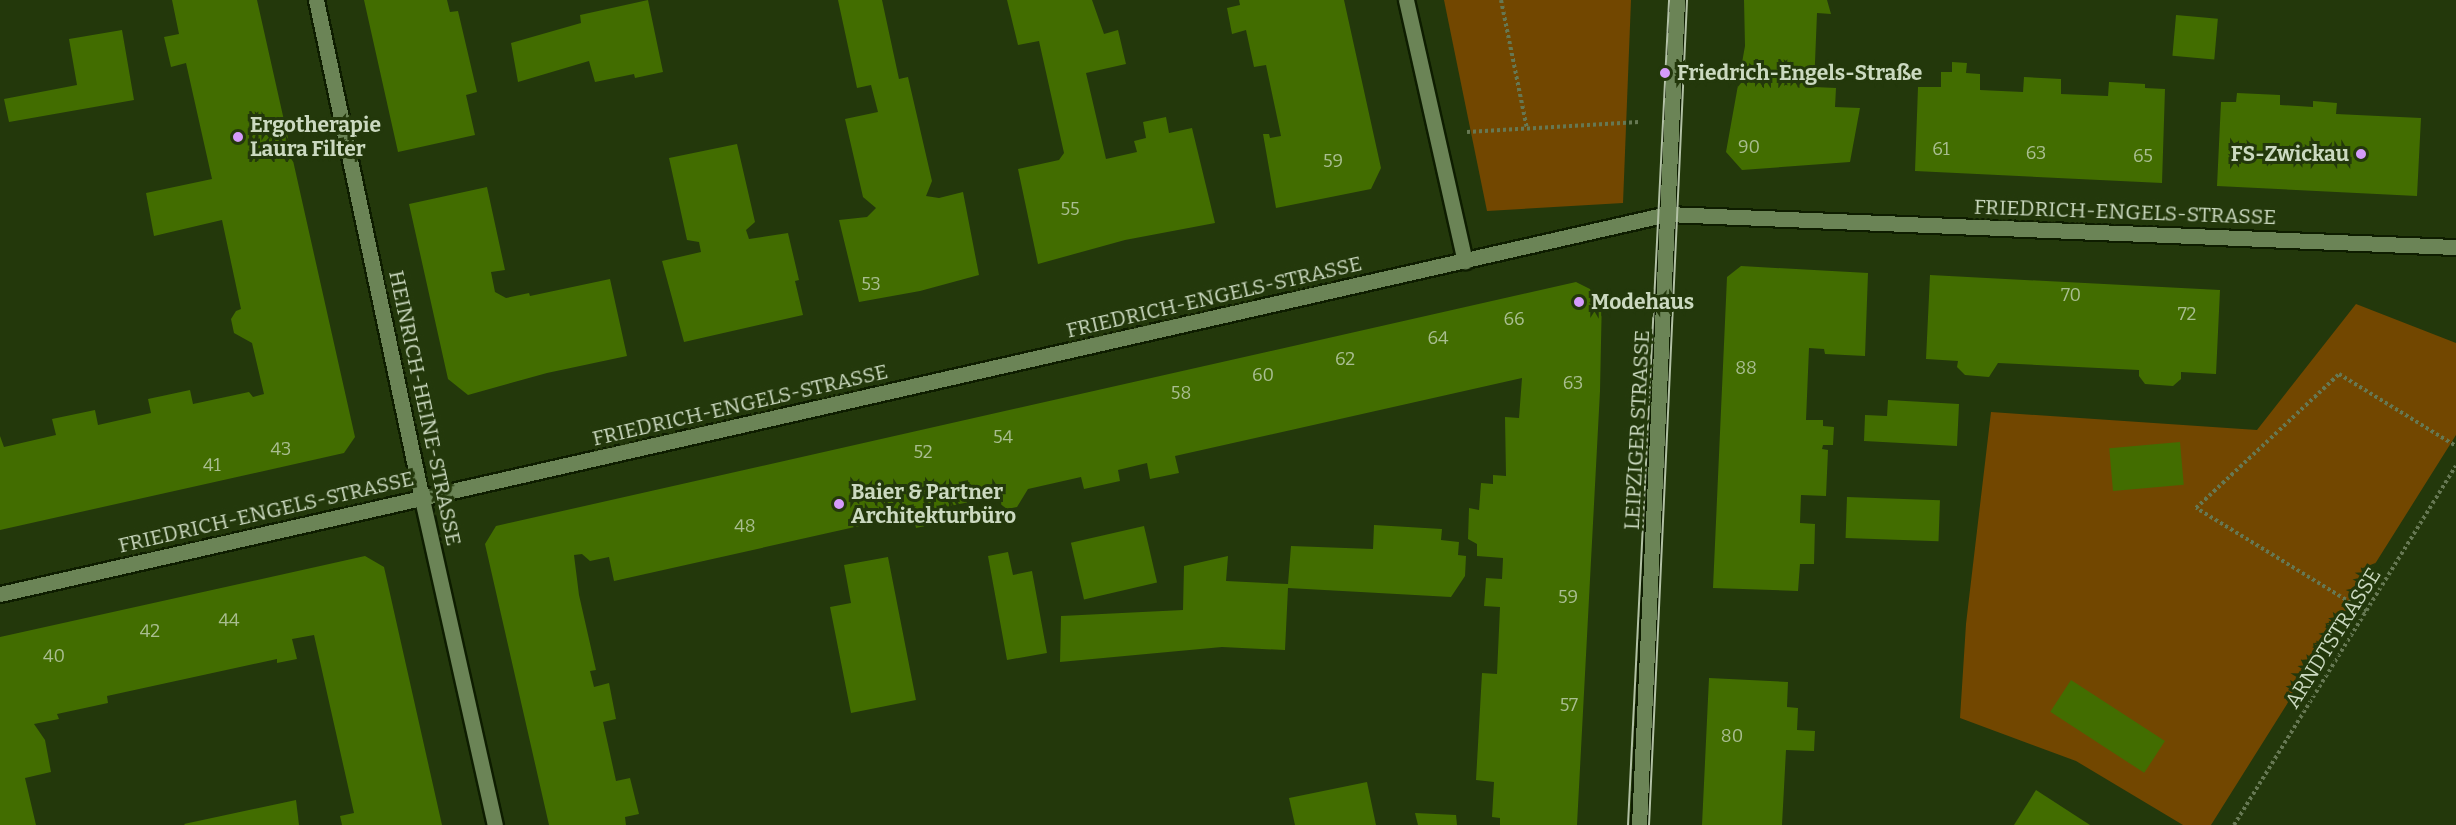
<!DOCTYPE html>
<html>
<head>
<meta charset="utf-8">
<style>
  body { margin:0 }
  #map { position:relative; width:2456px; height:825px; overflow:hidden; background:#23380b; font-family:Bitter,serif }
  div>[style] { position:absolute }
  .green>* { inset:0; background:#724700 }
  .building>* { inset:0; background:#426d00; transform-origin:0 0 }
  .path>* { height:4px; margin-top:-2px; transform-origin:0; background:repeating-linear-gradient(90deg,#667853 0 3px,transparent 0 6px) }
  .roads { filter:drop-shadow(2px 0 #0e1d00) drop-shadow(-2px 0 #0e1d00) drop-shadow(0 2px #0e1d00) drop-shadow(0 -2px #0e1d00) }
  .minor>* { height:15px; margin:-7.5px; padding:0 7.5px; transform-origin:7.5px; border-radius:7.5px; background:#6b8456 }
  .tram>* { height:1.5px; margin:-0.75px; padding:0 0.75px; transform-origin:0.75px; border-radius:0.75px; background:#b2c1a5 }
  .dots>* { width:16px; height:16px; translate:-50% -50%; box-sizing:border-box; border:3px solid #23380b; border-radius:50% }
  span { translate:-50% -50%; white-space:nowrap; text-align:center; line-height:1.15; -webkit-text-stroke:6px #23380b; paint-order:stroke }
  .number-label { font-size:18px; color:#a9be90 }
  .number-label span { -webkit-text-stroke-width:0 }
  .poi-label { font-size:21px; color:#cbd9c0; font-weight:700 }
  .left { translate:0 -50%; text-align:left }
  .right { translate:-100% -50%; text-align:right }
  .street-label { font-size:21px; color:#cbd9c0 }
</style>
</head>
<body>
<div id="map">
  <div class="green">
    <div style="clip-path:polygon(1444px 0,1631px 0,1623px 203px,1487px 211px)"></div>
    <div style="clip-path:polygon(2356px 304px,2456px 343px,2456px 435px,2211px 825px,2183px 825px,2076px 761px,1960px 718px,1966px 624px,1991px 412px,2257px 430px)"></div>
  </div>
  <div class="building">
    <div style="clip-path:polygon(172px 0,257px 0,355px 437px,344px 453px,0 530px,0 436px,4px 447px,56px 435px,52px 419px,95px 410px,98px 425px,151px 413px,148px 399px,190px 390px,193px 404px,249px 392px,253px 397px,264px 394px,252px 343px,234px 333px,231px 319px,236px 311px,241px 309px,222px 220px,154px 236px,146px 193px,212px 179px,186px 63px,171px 67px,164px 37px,179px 34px)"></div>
    <div style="clip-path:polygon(364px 0,447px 0,450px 12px,458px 11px,477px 92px,466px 95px,475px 135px,398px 152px)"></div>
    <div style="clip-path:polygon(648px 0,663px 72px,635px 78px,634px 74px,595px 82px,589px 61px,518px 82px,511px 43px,581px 23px,580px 15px)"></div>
    <div style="clip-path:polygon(838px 0,882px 0,899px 79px,908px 77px,932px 181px,926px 196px,939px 198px,963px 192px,979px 275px,920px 291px,859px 302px,839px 220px,867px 217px,876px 208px,863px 197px,845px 119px,878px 112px,871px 85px,857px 88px)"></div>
    <div style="clip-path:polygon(1007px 0,1092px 0,1104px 34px,1118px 30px,1126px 64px,1086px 73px,1106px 159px,1137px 152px,1134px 141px,1146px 138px,1143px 122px,1166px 117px,1169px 133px,1192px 128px,1215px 223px,1125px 240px,1038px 264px,1018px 169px,1059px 160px,1064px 153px,1039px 41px,1018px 45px)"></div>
    <div style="clip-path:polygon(1239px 0,1344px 0,1381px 168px,1371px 189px,1276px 208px,1263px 134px,1269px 134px,1270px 138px,1281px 136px,1266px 65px,1254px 67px,1246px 30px,1232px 34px,1227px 8px,1240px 5px)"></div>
    <div style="clip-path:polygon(1744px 0,1827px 0,1831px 14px,1817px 13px,1814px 87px,1836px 88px,1835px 107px,1860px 108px,1850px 162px,1742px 170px,1726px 152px,1745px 46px)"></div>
    <div style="left:2176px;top:15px;width:42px;height:41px;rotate:5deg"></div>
    <div style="clip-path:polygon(122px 30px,134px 100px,9px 122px,4px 99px,77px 85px,69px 39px)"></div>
    <div style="clip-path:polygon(1952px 62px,1967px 63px,1966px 73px,1980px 74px,1980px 90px,2023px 92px,2024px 77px,2061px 79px,2061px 94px,2108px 96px,2109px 82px,2145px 84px,2145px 88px,2165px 89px,2162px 183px,1915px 171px,1918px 87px,1941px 87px,1941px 72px,1952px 72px)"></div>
    <div style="clip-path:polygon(2237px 93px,2280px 95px,2280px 105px,2313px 107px,2313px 101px,2337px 103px,2336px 114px,2421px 118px,2417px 196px,2217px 186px,2221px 102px,2236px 102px)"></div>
    <div style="clip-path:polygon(737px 144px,755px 222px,746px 230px,749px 239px,788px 233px,799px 280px,795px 281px,803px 315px,684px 342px,662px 261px,701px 252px,699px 242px,687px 240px,669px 158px)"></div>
    <div style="clip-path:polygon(487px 187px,505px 270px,491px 272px,495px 292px,506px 298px,529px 293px,530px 296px,610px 279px,627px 356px,547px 373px,468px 395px,448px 379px,409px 204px)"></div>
    <div style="clip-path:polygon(1741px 266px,1868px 273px,1865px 356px,1825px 354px,1824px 349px,1809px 348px,1806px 420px,1823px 420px,1823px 426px,1834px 427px,1833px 445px,1823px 445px,1822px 449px,1828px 450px,1826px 496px,1801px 495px,1800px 523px,1815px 524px,1814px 564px,1800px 564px,1798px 591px,1713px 588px,1727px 277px)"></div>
    <div style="clip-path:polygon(1930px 275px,2220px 290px,2216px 374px,2181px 372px,2181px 379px,2173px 386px,2145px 384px,2139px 376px,2139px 370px,1998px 363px,1989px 377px,1965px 375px,1957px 367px,1958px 361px,1926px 359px)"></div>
    <div style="clip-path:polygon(1576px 282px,1602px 295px,1600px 391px,1577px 825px,1500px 825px,1500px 818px,1492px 817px,1494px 782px,1476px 780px,1482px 673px,1497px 674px,1500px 607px,1484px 606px,1486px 578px,1502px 579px,1503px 558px,1477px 556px,1477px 544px,1468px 539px,1469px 508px,1479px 510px,1481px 483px,1493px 484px,1493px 475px,1506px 476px,1505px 417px,1519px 418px,1522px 378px,1175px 456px,1179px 473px,1150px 479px,1147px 463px,1118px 470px,1120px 481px,1084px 489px,1081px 477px,1028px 489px,1017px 507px,1007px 509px,999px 503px,997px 496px,941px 508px,944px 522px,916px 528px,913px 514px,614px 581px,609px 557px,590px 561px,582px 554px,574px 555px,579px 595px,596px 670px,590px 671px,594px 687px,609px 683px,616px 719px,603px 722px,616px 781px,630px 778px,639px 814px,625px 817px,626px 825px,549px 825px,485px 544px,496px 526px)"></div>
    <div style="clip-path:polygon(1888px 400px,1959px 404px,1957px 446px,1864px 441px,1865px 415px,1887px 416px)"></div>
    <div style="left:2180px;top:442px;width:43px;height:71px;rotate:85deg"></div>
    <div style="left:1847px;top:497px;width:93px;height:41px;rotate:2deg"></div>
    <div style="clip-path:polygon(1374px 525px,1442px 529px,1441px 540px,1459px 542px,1458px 555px,1466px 556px,1465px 576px,1451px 597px,1288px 588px,1285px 650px,1222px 647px,1060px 662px,1061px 616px,1183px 610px,1184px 566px,1228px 556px,1226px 581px,1288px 584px,1291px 546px,1373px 549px)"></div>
    <div style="left:1144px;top:526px;width:58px;height:75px;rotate:77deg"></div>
    <div style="clip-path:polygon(1008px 552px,1013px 575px,1032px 571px,1047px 653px,1007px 660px,988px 556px)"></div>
    <div style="clip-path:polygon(365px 556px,384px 567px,442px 825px,342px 825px,340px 816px,354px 813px,314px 635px,292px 639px,297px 659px,277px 663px,277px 659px,107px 696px,108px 703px,57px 714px,59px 719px,34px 724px,45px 740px,51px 772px,25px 778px,36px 825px,0 825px,0 637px)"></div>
    <div style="clip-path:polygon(888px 557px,916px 700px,851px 713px,830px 607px,851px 603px,844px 565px)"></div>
    <div style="clip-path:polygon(1709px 678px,1788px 682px,1787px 707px,1798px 708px,1797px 730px,1815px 731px,1814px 751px,1786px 750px,1782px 825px,1702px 825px)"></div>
    <div style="left:2071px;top:680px;width:112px;height:38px;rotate:33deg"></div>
    <div style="clip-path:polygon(1367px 782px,1376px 825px,1295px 825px,1289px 798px)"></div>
    <div style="clip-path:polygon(2036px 790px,2090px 825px,2014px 825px)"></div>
    <div style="clip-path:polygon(296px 800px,299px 825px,185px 825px,184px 824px)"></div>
    <div style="clip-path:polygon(1415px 813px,1456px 815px,1457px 825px,1418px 825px)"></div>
  </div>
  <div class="path">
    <div style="left:1501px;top:0;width:132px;rotate:78.6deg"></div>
    <div style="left:1467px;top:132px;width:172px;rotate:-3.3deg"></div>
    <div style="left:2366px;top:612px;width:199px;rotate:-148.5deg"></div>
    <div style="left:2196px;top:508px;width:196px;rotate:-43.1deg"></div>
    <div style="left:2339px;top:374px;width:137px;rotate:31.6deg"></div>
    <div style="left:2234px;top:825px;width:422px;rotate:-58.3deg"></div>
  </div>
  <div class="roads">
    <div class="minor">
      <div style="left:316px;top:0;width:510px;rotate:78.01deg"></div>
      <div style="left:422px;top:499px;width:334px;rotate:77.4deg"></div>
      <div style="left:1406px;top:0;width:268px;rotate:77.3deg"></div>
      <div style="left:0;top:594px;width:1710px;rotate:-12.84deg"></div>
      <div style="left:1667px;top:214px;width:790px;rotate:2.4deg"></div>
      <div style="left:1639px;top:825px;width:826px;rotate:-87.36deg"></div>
    </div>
  </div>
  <div class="tram">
    <div style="left:1628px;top:825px;width:826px;rotate:-87.15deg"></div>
    <div style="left:1649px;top:825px;width:826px;rotate:-87.36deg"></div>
  </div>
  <div class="dots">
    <div style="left:1665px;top:73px;background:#d59bfb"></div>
    <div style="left:238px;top:137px;background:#d59bfb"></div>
    <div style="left:2361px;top:154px;background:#d59bfb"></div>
    <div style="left:1579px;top:302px;background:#d59bfb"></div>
    <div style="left:839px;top:504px;background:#d59bfb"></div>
  </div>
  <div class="number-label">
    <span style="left:1749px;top:147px">90</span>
    <span style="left:1941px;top:149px">61</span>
    <span style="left:2036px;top:153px">63</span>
    <span style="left:2143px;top:156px">65</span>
    <span style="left:1333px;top:161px">59</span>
    <span style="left:1070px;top:209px">55</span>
    <span style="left:871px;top:284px">53</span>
    <span style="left:2071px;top:295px">70</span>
    <span style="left:2187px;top:314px">72</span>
    <span style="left:1514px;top:319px">66</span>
    <span style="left:1438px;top:338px">64</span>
    <span style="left:1345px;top:359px">62</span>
    <span style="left:1746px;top:368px">88</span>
    <span style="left:1263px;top:375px">60</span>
    <span style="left:1573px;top:383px">63</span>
    <span style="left:1181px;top:393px">58</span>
    <span style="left:1003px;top:437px">54</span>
    <span style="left:281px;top:449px">43</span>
    <span style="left:923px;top:452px">52</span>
    <span style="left:212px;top:465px">41</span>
    <span style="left:745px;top:526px">48</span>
    <span style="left:1568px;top:597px">59</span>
    <span style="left:229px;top:620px">44</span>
    <span style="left:150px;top:631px">42</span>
    <span style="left:54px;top:656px">40</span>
    <span style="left:1569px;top:705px">57</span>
    <span style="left:1732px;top:736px">80</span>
  </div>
  <div class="poi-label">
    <span class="left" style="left:1677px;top:73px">Friedrich-Engels-Straße</span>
    <span class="left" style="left:250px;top:137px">Ergotherapie<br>Laura Filter</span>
    <span class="right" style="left:2349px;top:154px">FS-Zwickau</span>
    <span class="left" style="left:1591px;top:302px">Modehaus</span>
    <span class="left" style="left:851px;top:504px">Baier &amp; Partner<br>Architekturbüro</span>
  </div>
  <div class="street-label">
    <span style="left:2125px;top:212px;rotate:2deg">FRIEDRICH-ENGELS-STRASSE</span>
    <span style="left:1214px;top:297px;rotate:-13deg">FRIEDRICH-ENGELS-STRASSE</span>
    <span style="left:740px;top:405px;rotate:-13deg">FRIEDRICH-ENGELS-STRASSE</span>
    <span style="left:425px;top:408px;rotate:78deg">HEINRICH-HEINE-STRASSE</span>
    <span style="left:1637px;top:430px;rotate:-87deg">LEIPZIGER STRASSE</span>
    <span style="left:266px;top:512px;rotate:-13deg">FRIEDRICH-ENGELS-STRASSE</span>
    <span style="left:2333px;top:638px;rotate:-58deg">ARNDTSTRASSE</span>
  </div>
</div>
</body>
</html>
